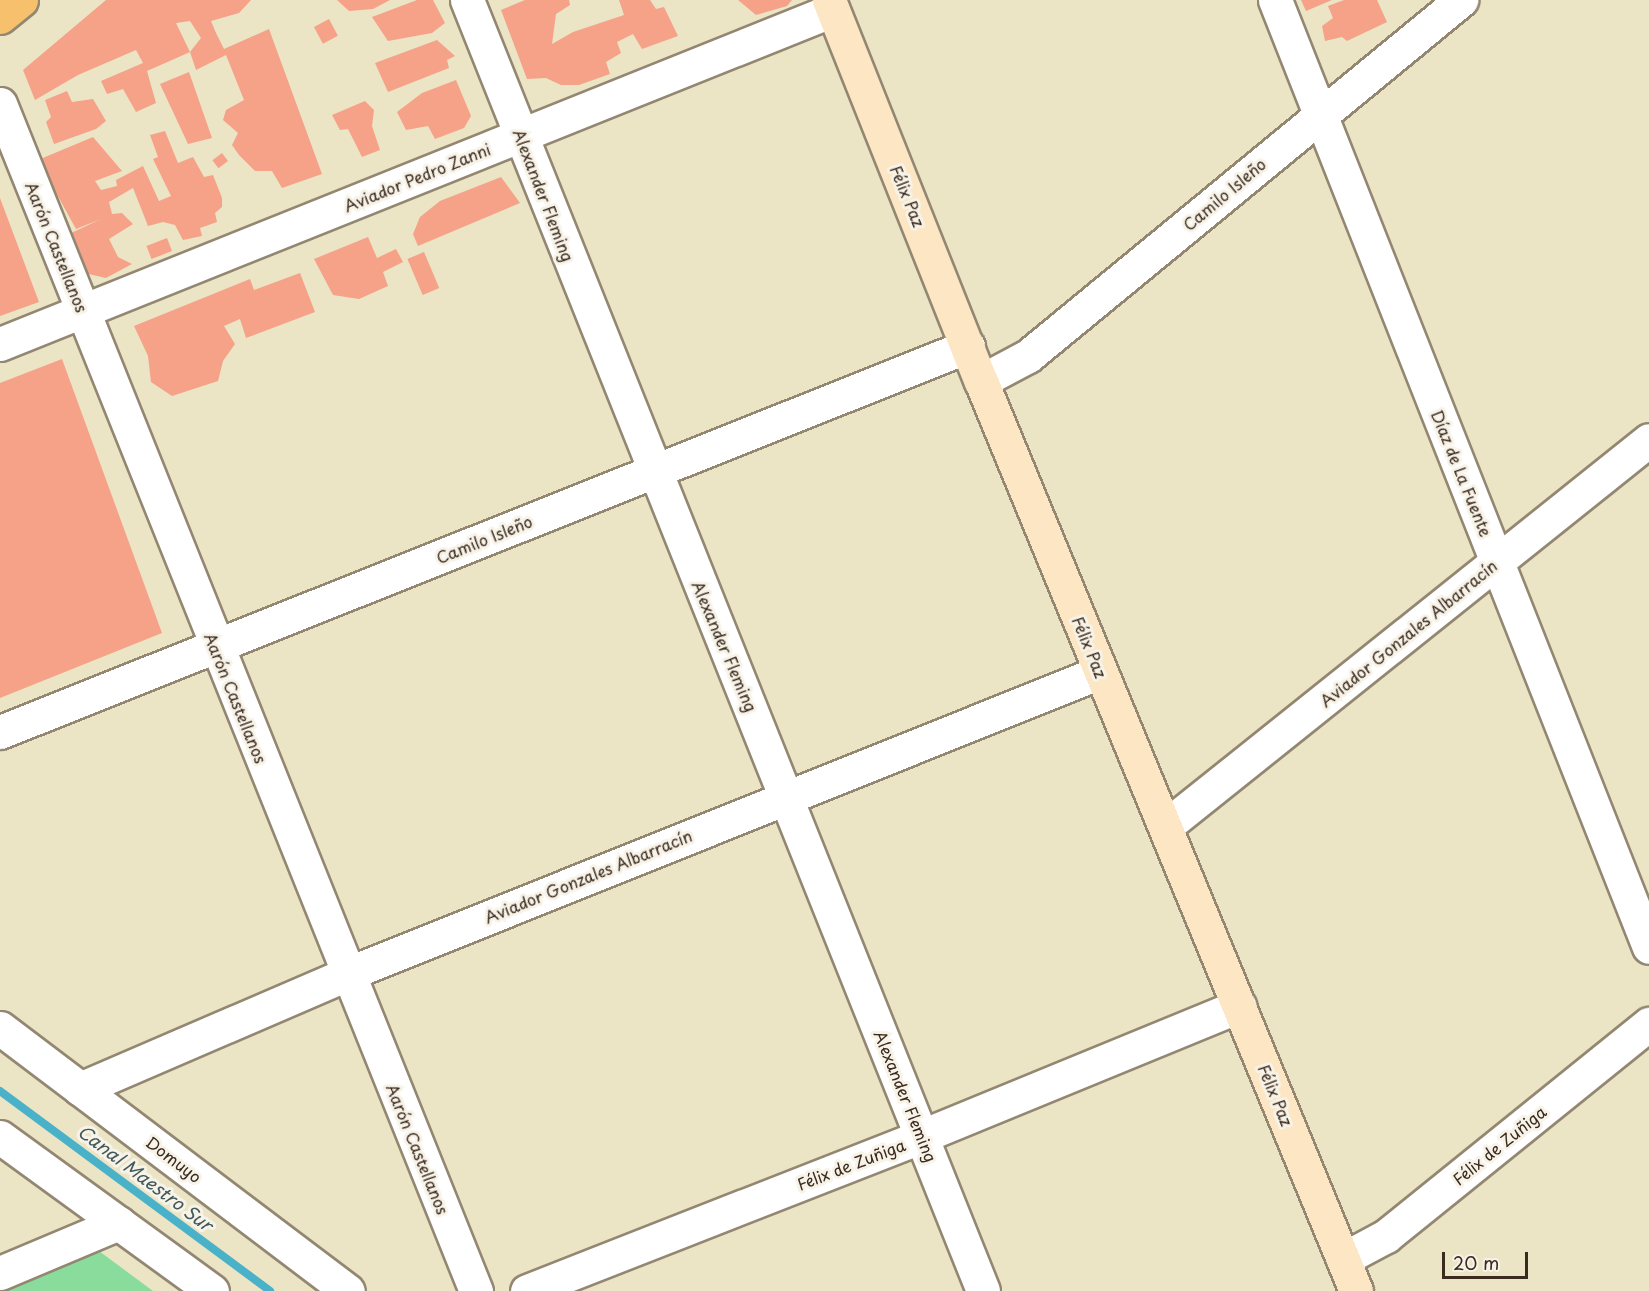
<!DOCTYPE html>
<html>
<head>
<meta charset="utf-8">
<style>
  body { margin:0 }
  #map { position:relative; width:1649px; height:1291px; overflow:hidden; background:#ebe4c5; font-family:"Playpen Sans",sans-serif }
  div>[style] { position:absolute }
  .green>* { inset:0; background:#8adc9d }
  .stream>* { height:8px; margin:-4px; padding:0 4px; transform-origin:4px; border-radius:4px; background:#49b1c8 }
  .building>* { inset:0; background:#f5a289; transform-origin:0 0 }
  .roads { filter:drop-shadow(2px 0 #938772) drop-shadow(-2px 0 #938772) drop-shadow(0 2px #938772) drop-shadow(0 -2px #938772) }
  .street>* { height:33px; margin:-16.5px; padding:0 16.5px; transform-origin:16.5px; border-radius:16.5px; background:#fff }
  .secondary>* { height:33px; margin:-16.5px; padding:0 16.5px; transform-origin:16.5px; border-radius:16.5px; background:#fce6c4 }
  .primary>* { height:33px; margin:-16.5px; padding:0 16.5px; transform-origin:16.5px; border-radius:16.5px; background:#f7c06c }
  span { translate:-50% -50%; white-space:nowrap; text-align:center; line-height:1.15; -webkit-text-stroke:6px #f7f3e8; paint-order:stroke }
  .street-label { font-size:16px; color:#3b2a1e }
  .water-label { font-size:18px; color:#40595a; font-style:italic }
  .scale { position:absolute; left:1442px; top:1252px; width:86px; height:27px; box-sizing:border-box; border:3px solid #3b2a1e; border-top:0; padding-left:8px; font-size:18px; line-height:21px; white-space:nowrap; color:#3b2a1e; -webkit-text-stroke:4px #f7f3e8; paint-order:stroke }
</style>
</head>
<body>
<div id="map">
  <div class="green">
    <div style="clip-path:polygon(95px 1248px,153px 1291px,6px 1291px,3px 1285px)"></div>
  </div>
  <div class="stream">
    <div style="left:0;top:1091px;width:336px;rotate:36.5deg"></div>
  </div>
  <div class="building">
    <div style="clip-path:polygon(106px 0,251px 0,239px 13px,211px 21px,216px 33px,224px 49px,269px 29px,322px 174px,282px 188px,272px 171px,255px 171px,239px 155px,232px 145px,238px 133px,223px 120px,226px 110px,244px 100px,226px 55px,196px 70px,190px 52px,201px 38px,190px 21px,176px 23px,190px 52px,147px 71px,156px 103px,136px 112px,123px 89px,107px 94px,101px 81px,143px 63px,136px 50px,78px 75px,35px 100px,23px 70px)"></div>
    <div style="clip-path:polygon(337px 0,390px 0,373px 9px,349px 11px)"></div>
    <div style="clip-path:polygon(417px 0,433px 0,445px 23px,432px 33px,388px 41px,372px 17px)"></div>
    <div style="clip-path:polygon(525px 0,569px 0,570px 5px,556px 14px,552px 44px,573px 32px,624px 15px,619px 0,650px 0,656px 9px,664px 7px,678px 36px,642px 49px,633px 34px,617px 42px,621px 53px,606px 62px,610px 74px,579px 85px,561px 85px,546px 78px,527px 79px,501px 10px)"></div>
    <div style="clip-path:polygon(738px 0,792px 0,787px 6px,756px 15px)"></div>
    <div style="clip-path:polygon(1301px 0,1332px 0,1306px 11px)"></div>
    <div style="clip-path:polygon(1344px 0,1377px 0,1387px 22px,1347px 41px,1342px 37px,1325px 41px,1322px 26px,1333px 18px,1328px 6px)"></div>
    <div style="left:329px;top:19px;width:19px;height:17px;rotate:62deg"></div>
    <div style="clip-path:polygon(437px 40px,455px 56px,447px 60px,449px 68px,388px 92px,375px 63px)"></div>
    <div style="clip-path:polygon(189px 72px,212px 138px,188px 144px,160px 84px)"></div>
    <div style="clip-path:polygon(456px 80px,471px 116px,464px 128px,435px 139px,428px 126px,406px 130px,397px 112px,422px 93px)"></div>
    <div style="clip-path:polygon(67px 91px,72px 102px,93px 99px,106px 121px,96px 129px,54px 144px,46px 122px,51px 117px,45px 100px)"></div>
    <div style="clip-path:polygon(365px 101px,374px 110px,372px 126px,380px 150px,362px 157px,348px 129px,340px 130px,332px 115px)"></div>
    <div style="clip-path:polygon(165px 131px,178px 163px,193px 157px,204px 177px,213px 175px,222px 198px,222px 207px,215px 213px,217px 222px,200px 228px,202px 236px,183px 240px,175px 225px,163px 222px,148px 226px,133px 188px,109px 202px,112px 214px,122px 213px,133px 224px,109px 239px,118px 257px,132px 264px,106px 278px,84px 273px,69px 234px,101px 219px,76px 229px,38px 160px,93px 137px,122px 171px,95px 181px,101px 190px,117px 186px,116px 180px,143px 166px,159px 201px,171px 196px,153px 159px,158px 157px,150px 135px)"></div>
    <div style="left:222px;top:153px;width:10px;height:12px;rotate:53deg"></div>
    <div style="clip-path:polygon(501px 177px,520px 203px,418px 246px,413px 234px,420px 217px,440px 201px)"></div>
    <div style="clip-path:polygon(0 198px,39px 302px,0 316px)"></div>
    <div style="clip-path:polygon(368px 237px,377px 258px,396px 249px,403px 262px,383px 272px,388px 286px,359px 299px,333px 295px,314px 259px)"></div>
    <div style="left:167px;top:238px;width:14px;height:22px;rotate:69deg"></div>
    <div style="left:424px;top:252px;width:39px;height:18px;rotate:67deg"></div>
    <div style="clip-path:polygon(300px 273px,315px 312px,246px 338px,240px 319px,224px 326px,235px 344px,223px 361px,218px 381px,172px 396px,151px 382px,148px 356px,134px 326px,250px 279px,254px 290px)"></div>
    <div style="clip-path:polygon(62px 359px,162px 633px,0 698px,0 383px)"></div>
  </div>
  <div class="roads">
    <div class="street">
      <div style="left:467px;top:0;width:1390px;rotate:68.21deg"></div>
      <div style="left:1275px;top:0;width:1018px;rotate:68.45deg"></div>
      <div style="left:0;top:104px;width:1279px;rotate:68.15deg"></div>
      <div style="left:0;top:344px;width:897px;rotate:-21.85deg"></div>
      <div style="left:981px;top:381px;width:53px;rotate:-28deg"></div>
      <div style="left:1028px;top:356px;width:561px;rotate:-39.43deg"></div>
      <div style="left:0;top:732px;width:1042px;rotate:-21.74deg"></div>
      <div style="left:1166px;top:826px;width:618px;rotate:-38.63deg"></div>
      <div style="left:0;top:1028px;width:436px;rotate:37.1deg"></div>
      <div style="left:80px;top:1089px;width:291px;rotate:-23.3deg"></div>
      <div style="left:347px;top:974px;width:811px;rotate:-21.85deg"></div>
      <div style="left:0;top:1137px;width:262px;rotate:36deg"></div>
      <div style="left:1343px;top:1259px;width:49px;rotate:-28.1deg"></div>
      <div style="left:1386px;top:1236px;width:338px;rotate:-38.9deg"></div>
      <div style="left:0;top:1273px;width:129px;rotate:-22.8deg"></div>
      <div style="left:527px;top:1291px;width:424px;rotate:-21.4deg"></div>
      <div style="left:922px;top:1136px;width:343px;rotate:-22.3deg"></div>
    </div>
    <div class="secondary">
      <div style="left:829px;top:0;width:410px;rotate:68.3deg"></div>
      <div style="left:981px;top:381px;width:984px;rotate:67.6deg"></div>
    </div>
    <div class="primary">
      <div style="left:0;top:17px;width:27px;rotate:-39deg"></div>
    </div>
  </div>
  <div class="street-label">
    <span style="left:417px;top:177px;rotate:-22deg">Aviador Pedro Zanni</span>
    <span style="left:1224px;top:194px;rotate:-40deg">Camilo Isleño</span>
    <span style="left:544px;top:195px;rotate:69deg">Alexander Fleming</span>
    <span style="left:908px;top:196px;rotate:68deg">Félix Paz</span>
    <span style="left:57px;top:247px;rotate:68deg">Aarón Castellanos</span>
    <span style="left:1462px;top:473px;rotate:68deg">Díaz de La Fuente</span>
    <span style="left:484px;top:539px;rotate:-22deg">Camilo Isleño</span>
    <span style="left:1408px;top:633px;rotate:-39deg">Aviador Gonzales Albarracín</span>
    <span style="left:725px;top:646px;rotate:67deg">Alexander Fleming</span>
    <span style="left:1090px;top:647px;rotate:68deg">Félix Paz</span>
    <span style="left:236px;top:698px;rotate:68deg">Aarón Castellanos</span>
    <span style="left:588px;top:876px;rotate:-22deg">Aviador Gonzales Albarracín</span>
    <span style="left:1276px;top:1095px;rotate:68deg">Félix Paz</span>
    <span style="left:906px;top:1096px;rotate:68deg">Alexander Fleming</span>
    <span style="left:1499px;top:1145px;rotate:-39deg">Félix de Zuñiga</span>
    <span style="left:418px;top:1149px;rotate:68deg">Aarón Castellanos</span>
    <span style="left:174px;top:1159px;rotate:37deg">Domuyo</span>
    <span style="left:851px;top:1164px;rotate:-21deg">Félix de Zuñiga</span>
  </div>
  <div class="water-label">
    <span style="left:145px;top:1178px;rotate:37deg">Canal Maestro Sur</span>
  </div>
  <div class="scale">20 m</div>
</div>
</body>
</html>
